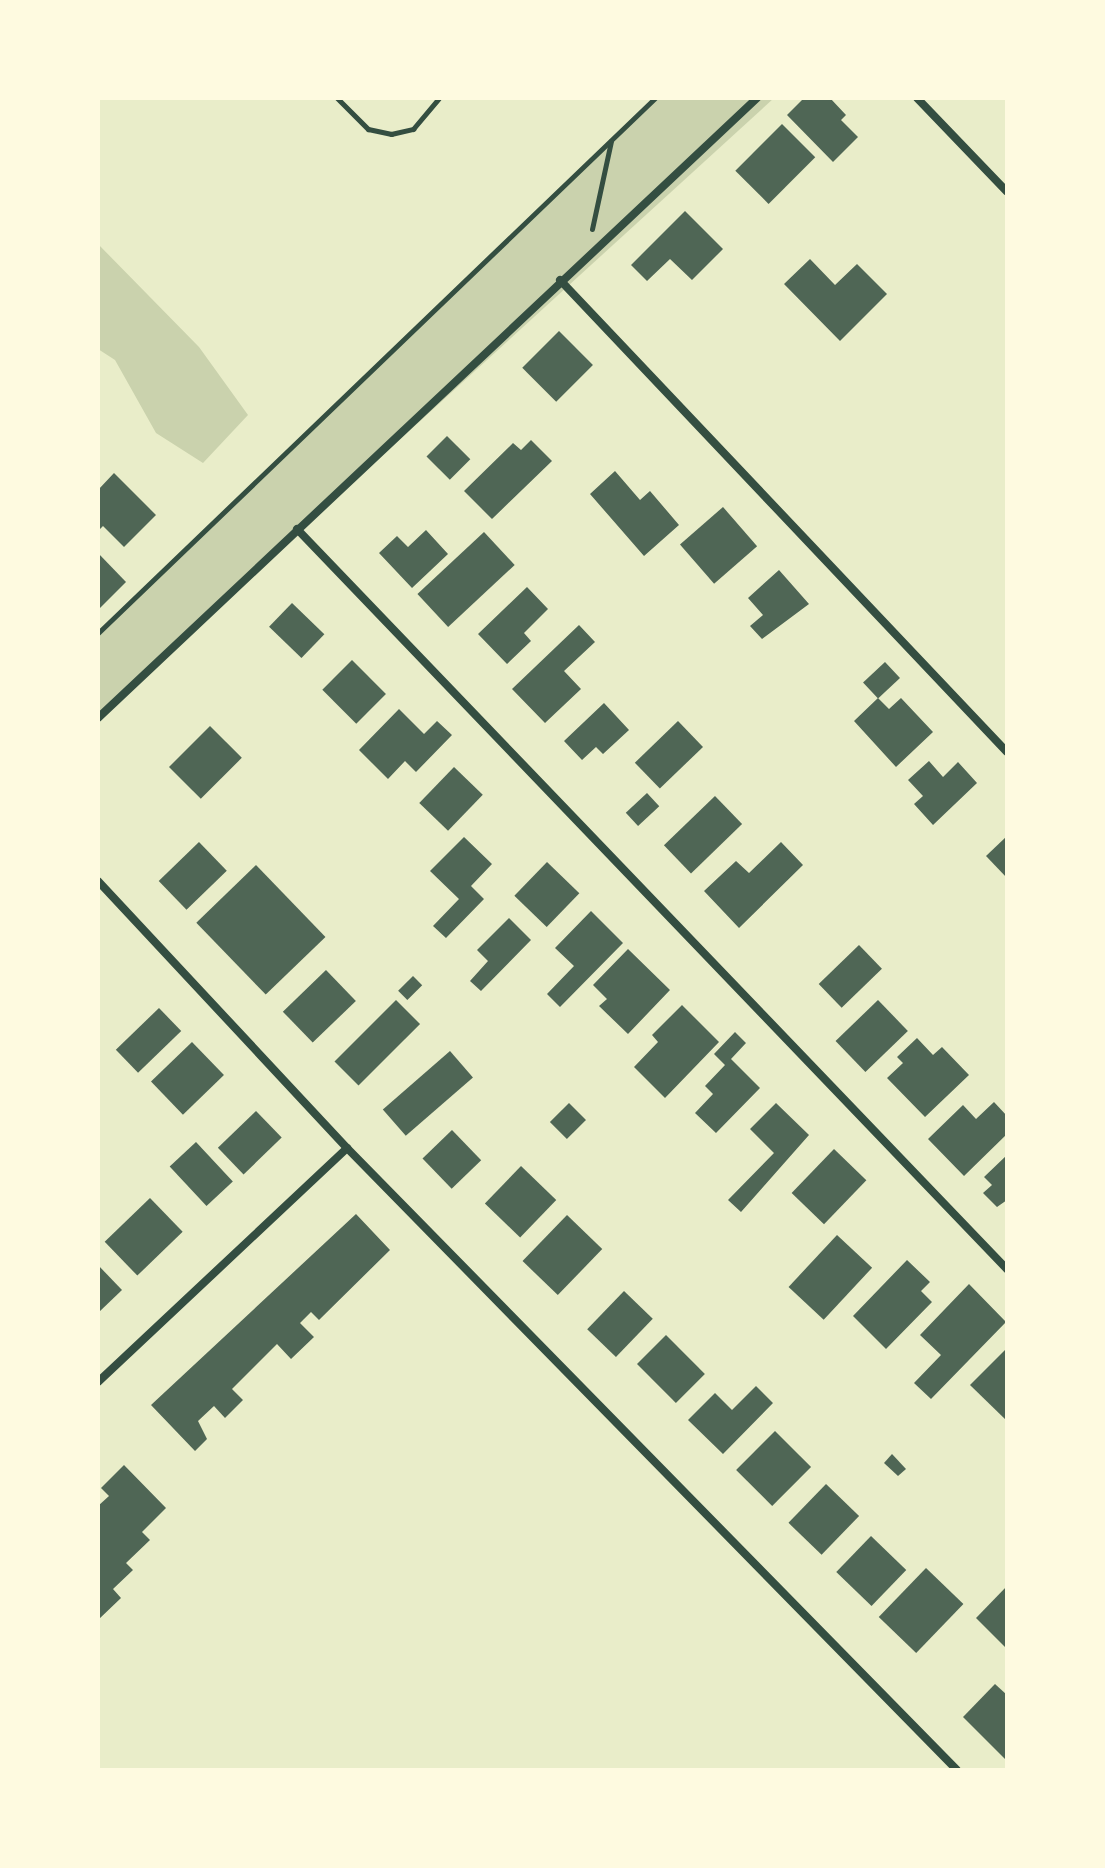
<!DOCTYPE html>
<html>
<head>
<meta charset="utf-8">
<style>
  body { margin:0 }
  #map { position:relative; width:1105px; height:1868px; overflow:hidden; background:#e9edc9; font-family:Karla,sans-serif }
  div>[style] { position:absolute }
  .green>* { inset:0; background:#cad2ad }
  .building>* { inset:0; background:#4f6655; transform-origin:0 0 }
  .path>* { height:5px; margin:-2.5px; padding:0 2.5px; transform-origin:2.5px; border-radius:2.5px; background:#344e41 }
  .minor>* { height:8px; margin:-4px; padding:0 4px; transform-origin:4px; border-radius:4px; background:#344e41 }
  span { translate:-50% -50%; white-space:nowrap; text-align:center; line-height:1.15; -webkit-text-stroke:6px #fefae0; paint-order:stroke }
  .frame { position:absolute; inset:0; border:100px solid #fefae0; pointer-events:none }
</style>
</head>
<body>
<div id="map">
  <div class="green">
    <div style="clip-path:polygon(655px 98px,774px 98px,98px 715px,98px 633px)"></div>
    <div style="clip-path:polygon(98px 244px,199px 347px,248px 415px,203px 463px,156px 433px,115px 360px,98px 349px)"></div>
  </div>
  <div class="building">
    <div style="clip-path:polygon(804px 98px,830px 98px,846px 115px,841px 120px,858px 137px,833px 162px,787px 115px)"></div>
    <div style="left:782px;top:124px;width:47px;height:66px;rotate:45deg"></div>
    <div style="clip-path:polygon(685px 211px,723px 249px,692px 280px,670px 259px,647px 281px,631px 265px)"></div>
    <div style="clip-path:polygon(810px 259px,835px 285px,857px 264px,887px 294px,840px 341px,784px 284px)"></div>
    <div style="left:559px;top:331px;width:48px;height:52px;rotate:45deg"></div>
    <div style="left:447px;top:436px;width:33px;height:29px;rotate:45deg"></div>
    <div style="clip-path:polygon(531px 440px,552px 461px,492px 519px,464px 491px,513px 443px,521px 450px)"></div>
    <div style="clip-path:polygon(615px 471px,640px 500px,650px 491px,679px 525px,644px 556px,590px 494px)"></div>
    <div style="clip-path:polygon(114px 473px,156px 515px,124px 547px,103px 526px,98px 531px,98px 490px)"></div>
    <div style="left:723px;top:507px;width:52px;height:57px;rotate:49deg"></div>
    <div style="clip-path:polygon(426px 530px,448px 554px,412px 588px,379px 553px,397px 536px,408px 547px)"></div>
    <div style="left:484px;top:532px;width:45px;height:91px;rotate:47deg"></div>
    <div style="clip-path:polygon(98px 553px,126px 582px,98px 610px)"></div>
    <div style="clip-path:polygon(779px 570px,809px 604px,762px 639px,750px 626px,763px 615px,748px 598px)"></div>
    <div style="clip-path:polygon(527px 587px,548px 609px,524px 633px,531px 641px,507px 664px,478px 634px)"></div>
    <div style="left:292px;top:603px;width:45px;height:33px;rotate:44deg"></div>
    <div style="clip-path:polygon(579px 625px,595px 642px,564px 671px,581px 689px,545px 723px,512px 689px)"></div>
    <div style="left:352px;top:660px;width:48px;height:42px;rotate:45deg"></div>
    <div style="left:885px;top:662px;width:22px;height:30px;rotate:47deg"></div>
    <div style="clip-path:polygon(878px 698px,889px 709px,901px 698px,933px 732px,896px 767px,854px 721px)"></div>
    <div style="clip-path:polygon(604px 703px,629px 730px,603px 754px,596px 747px,582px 760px,564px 741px)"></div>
    <div style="clip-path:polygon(399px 709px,424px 734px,437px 721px,452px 735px,416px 772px,405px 761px,388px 779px,359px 750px)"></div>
    <div style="left:678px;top:721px;width:36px;height:60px;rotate:46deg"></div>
    <div style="left:210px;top:726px;width:45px;height:58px;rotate:45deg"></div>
    <div style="clip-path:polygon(929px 761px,943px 777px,958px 762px,977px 783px,933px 825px,914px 804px,923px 796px,908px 780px)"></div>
    <div style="left:454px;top:767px;width:40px;height:50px;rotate:44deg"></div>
    <div style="left:647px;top:793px;width:18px;height:29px;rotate:47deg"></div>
    <div style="left:715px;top:796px;width:39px;height:71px;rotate:46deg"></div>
    <div style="clip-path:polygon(1007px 836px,1007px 878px,986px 856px)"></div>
    <div style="clip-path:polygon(464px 837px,492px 864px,471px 886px,484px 899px,446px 938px,433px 926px,459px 899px,430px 871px)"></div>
    <div style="left:199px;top:842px;width:40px;height:56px;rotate:46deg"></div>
    <div style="clip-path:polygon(781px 842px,803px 865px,739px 928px,704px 891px,736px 861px,749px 873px)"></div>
    <div style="left:547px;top:862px;width:45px;height:47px;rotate:44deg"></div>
    <div style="left:256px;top:865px;width:100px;height:83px;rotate:46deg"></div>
    <div style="clip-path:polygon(591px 911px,623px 943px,560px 1007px,547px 994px,574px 966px,555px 948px)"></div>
    <div style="clip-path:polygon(509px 918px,531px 940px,481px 991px,470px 981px,488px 961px,477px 950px)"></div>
    <div style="left:859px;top:945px;width:33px;height:56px;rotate:46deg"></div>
    <div style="clip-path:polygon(628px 949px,670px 990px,628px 1034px,599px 1006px,607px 999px,593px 985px)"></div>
    <div style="left:326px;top:970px;width:43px;height:60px;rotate:46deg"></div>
    <div style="left:413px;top:976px;width:13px;height:21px;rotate:45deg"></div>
    <div style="left:396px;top:1000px;width:34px;height:87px;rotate:45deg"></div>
    <div style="left:878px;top:1000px;width:43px;height:59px;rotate:46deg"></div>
    <div style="clip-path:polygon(682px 1005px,719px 1042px,665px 1098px,634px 1067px,658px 1042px,652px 1035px)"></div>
    <div style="left:159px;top:1008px;width:32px;height:60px;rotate:46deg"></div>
    <div style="clip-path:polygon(735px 1032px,746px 1043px,731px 1059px,760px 1088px,716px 1133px,695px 1113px,713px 1094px,705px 1086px,725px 1065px,714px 1054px)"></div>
    <div style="clip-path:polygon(917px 1038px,933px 1055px,942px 1047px,969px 1075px,925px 1117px,887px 1078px,903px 1063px,897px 1057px)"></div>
    <div style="left:192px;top:1042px;width:46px;height:57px;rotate:46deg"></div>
    <div style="left:450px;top:1051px;width:35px;height:89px;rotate:49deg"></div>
    <div style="clip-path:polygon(994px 1102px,1007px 1116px,1007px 1134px,964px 1176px,928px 1139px,963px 1105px,976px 1119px)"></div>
    <div style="left:569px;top:1103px;width:24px;height:27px;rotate:45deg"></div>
    <div style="clip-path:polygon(776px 1103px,809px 1135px,741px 1212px,728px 1200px,774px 1153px,750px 1129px)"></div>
    <div style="left:256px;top:1111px;width:37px;height:53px;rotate:46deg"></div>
    <div style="left:452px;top:1130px;width:42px;height:41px;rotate:46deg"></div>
    <div style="left:196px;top:1142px;width:54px;height:36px;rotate:47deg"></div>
    <div style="left:834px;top:1149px;width:45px;height:61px;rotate:44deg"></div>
    <div style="clip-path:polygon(1007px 1155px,1007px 1200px,997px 1207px,983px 1193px,992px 1185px,984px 1177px)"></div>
    <div style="left:521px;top:1166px;width:49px;height:52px;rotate:44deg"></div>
    <div style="left:150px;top:1198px;width:47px;height:63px;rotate:46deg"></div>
    <div style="clip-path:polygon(356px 1214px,390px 1250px,319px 1320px,311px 1312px,300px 1323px,314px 1337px,291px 1359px,277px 1344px,232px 1389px,243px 1400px,225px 1418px,214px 1406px,198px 1421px,207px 1439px,195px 1451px,151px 1405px)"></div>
    <div style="left:567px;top:1215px;width:49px;height:64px;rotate:44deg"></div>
    <div style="left:837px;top:1235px;width:48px;height:71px;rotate:43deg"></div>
    <div style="clip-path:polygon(907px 1260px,930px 1282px,921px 1291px,932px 1302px,886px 1349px,853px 1316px)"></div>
    <div style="clip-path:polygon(98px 1265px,122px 1290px,98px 1313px)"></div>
    <div style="clip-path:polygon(969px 1284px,1006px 1322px,931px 1399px,914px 1383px,941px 1355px,920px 1335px)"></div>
    <div style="left:624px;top:1291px;width:40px;height:53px;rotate:44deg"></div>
    <div style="left:666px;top:1335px;width:55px;height:41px;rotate:45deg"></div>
    <div style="clip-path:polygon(1007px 1348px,1007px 1421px,970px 1385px)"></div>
    <div style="clip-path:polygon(756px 1386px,773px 1403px,723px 1454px,688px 1420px,715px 1393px,732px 1410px)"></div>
    <div style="left:775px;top:1431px;width:51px;height:55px;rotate:45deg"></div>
    <div style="clip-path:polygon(892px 1454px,906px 1469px,898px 1476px,884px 1463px)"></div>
    <div style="clip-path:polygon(124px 1465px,166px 1508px,142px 1532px,150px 1540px,126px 1563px,133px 1570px,113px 1589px,121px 1598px,98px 1620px,98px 1506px,109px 1496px,101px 1488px)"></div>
    <div style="left:826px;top:1484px;width:46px;height:54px;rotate:44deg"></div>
    <div style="left:871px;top:1536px;width:49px;height:50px;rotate:44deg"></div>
    <div style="left:926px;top:1568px;width:52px;height:68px;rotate:44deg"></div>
    <div style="clip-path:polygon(1007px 1586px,1007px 1649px,976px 1618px)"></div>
    <div style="clip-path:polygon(995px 1684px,1007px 1695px,1007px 1761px,963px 1717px)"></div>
  </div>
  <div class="path">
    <div style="left:337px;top:98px;width:44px;rotate:45deg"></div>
    <div style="left:368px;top:129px;width:24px;rotate:12deg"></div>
    <div style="left:391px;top:134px;width:23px;rotate:-13deg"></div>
    <div style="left:413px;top:129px;width:40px;rotate:-50deg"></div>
    <div style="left:592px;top:229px;width:90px;rotate:-77.8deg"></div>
    <div style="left:98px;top:633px;width:772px;rotate:-43.85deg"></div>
  </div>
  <div class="minor">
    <div style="left:917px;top:98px;width:130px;rotate:46.2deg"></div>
    <div style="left:560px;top:280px;width:650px;rotate:46.56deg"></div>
    <div style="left:297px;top:529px;width:1026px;rotate:46.19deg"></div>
    <div style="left:98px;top:718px;width:905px;rotate:-43.25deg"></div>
    <div style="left:98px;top:881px;width:365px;rotate:47deg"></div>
    <div style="left:347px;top:1148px;width:871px;rotate:45.56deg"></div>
    <div style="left:98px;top:1382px;width:342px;rotate:-43.2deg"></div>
  </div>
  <div class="frame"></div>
</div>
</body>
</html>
